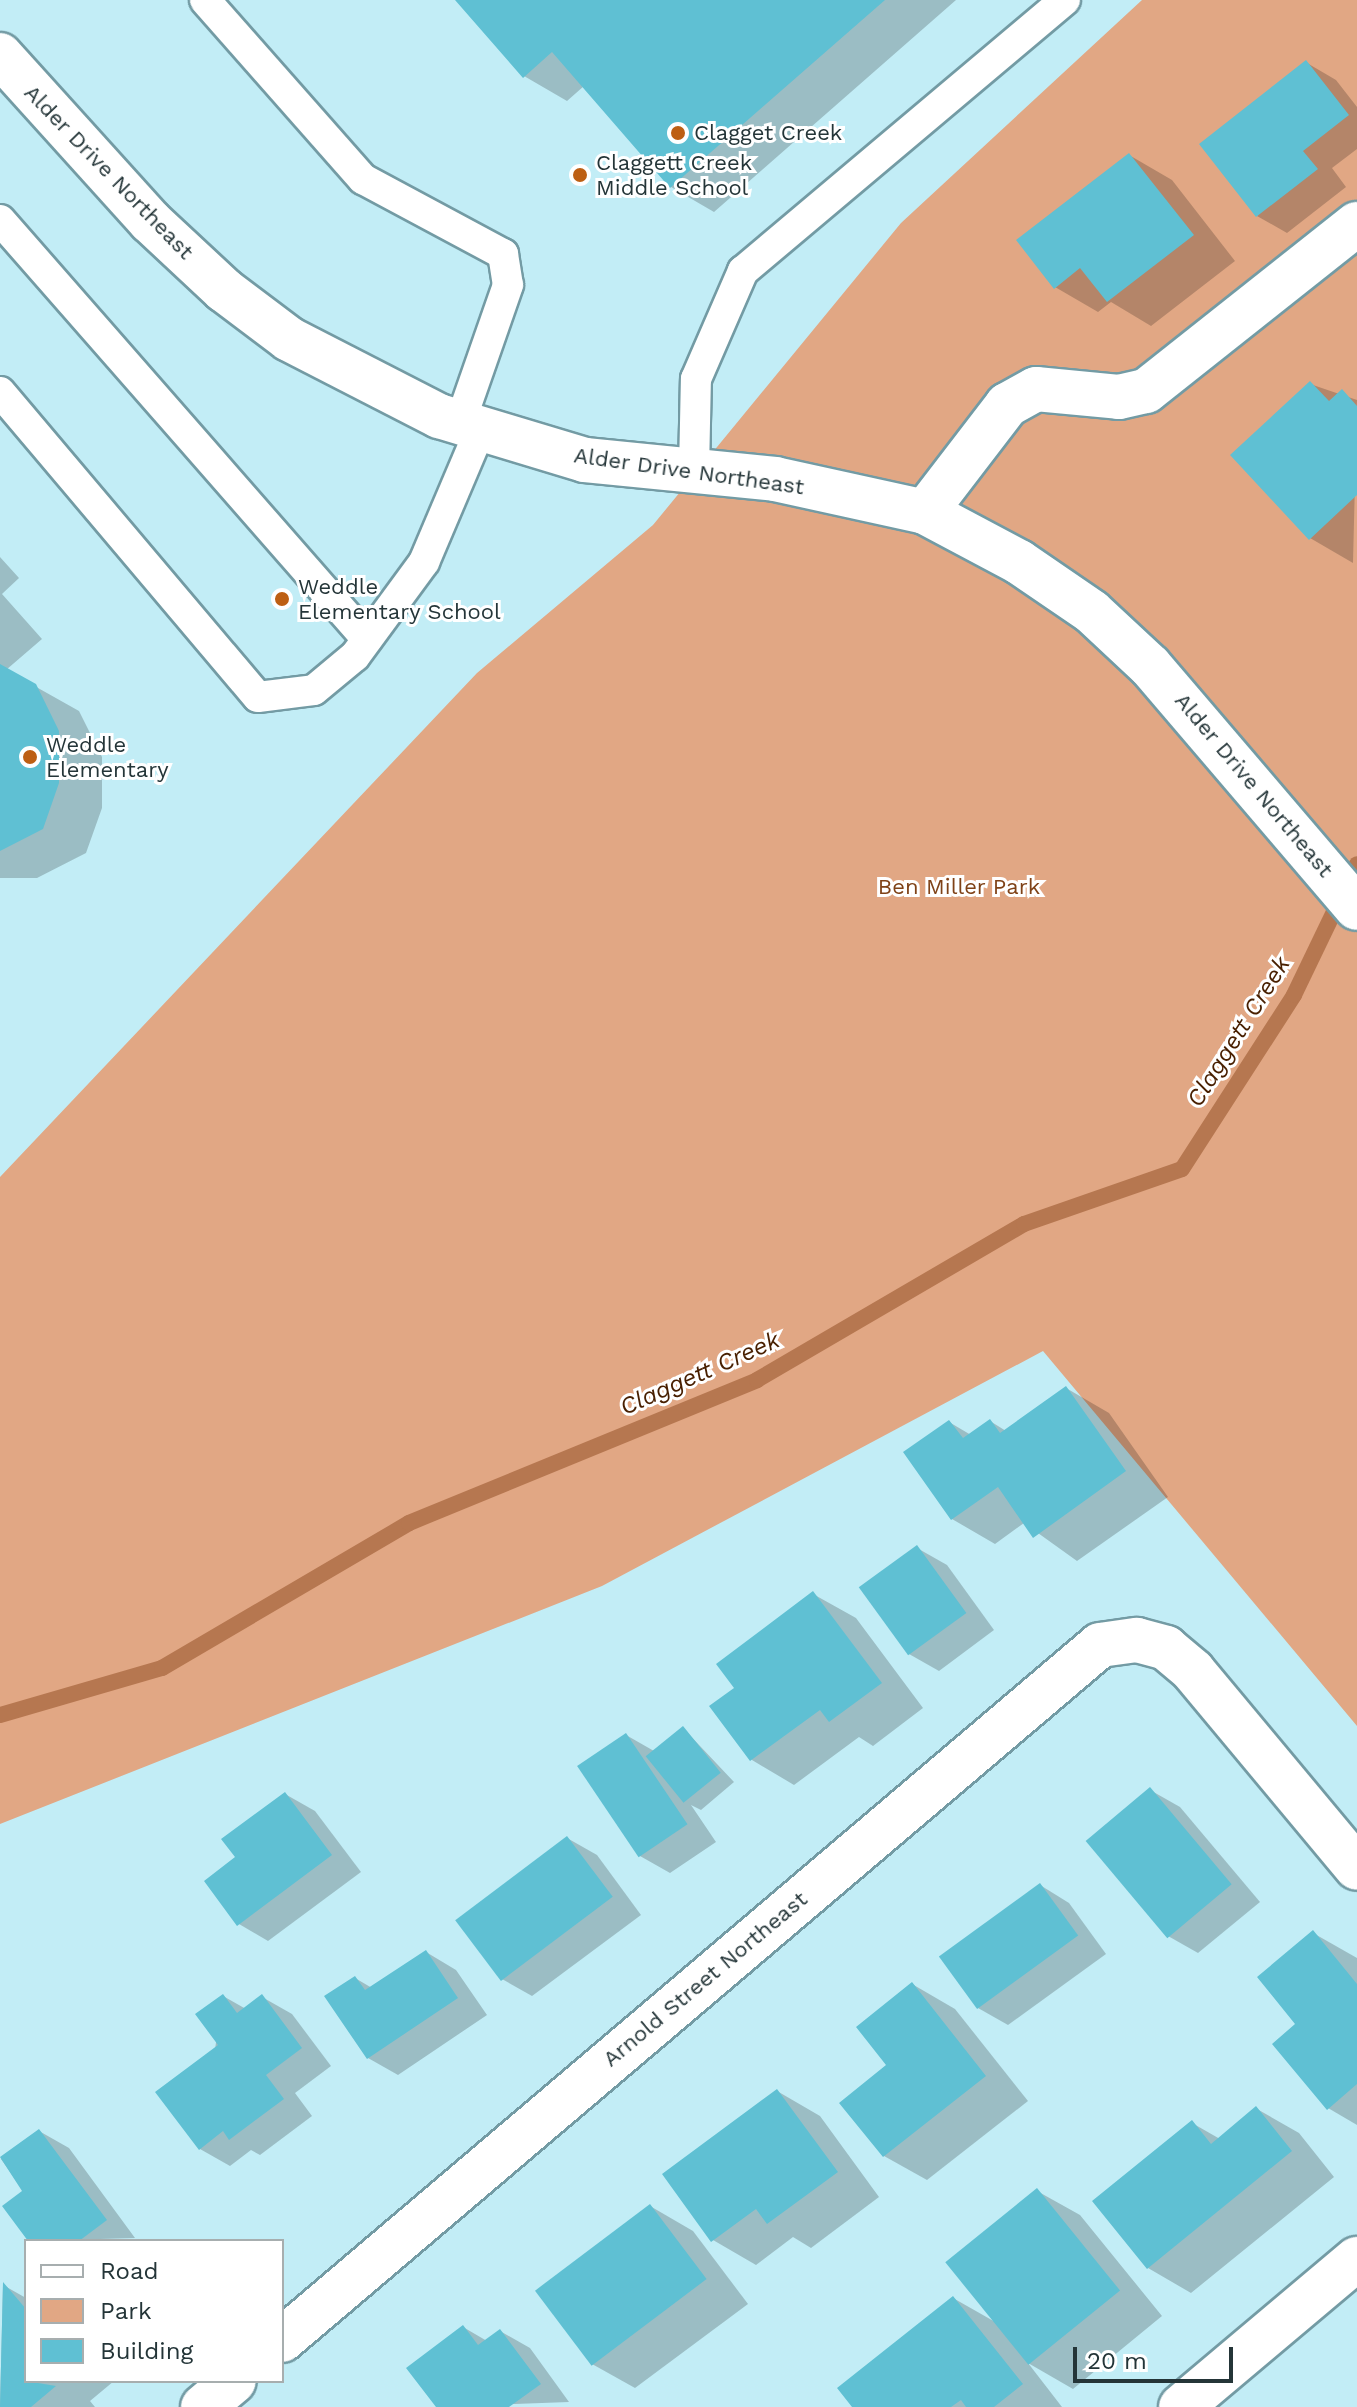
<!DOCTYPE html>
<html>
<head>
<meta charset="utf-8">
<style>
  body { margin:0 }
  #map { position:relative; width:1357px; height:2407px; overflow:hidden; background:#c2edf6; font-family:"Work Sans",sans-serif }
  div>[style] { position:absolute }
  .green>* { inset:0; background:#e1a784 }
  .shadow>* { inset:0; background:#0003 }
  .stream>* { height:16px; margin:-8px; padding:0 8px; transform-origin:8px; border-radius:8px; background:#b67750 }
  .building>* { inset:0; background:#5fc0d3; transform-origin:0 0 }
  .roads { filter:drop-shadow(2px 0 #739ba4) drop-shadow(-2px 0 #739ba4) drop-shadow(0 2px #739ba4) drop-shadow(0 -2px #739ba4) }
  .lane>* { height:30px; margin:-15px; padding:0 15px; transform-origin:15px; border-radius:15px; background:#fff }
  .street>* { height:44px; margin:-22px; padding:0 22px; transform-origin:22px; border-radius:22px; background:#fff }
  .secondary>* { height:44px; margin:-22px; padding:0 22px; transform-origin:22px; border-radius:22px; background:#fff }
  .dots>* { width:22px; height:22px; translate:-50% -50%; box-sizing:border-box; border:4px solid #fff; border-radius:50% }
  span { translate:-50% -50%; white-space:nowrap; text-align:center; line-height:1.15; -webkit-text-stroke:6px #fff; paint-order:stroke }
  .poi-label { font-size:22px; color:#243538 }
  .left { translate:0 -50%; text-align:left }
  .street-label { font-size:22px; color:#243538 }
  .park-label { font-size:22px; color:#7f4217 }
  .water-label { font-size:24px; color:#481f00; font-style:italic }
  .legend { position:absolute; left:24px; top:2239px; width:260px; height:144px; box-sizing:border-box; background:#fff; border:2px solid #a7aeaf; margin:0; padding:10px 14px; list-style:none; font-size:24px; color:#243538 }
  .legend li { display:flex; align-items:center; gap:16px; height:40px }
  .legend b { width:40px; border:2px solid #a7aeaf }
  .scale { position:absolute; left:1073px; top:2347px; width:160px; height:36px; box-sizing:border-box; border:4px solid #243538; border-top:0; padding-left:10px; font-size:24px; line-height:28px; white-space:nowrap; color:#243538; -webkit-text-stroke:6px #fff; paint-order:stroke }
</style>
</head>
<body>
<div id="map">
  <div class="green">
    <div style="clip-path:polygon(1142px 0,1357px 0,1357px 1726px,1043px 1351px,602px 1586px,0 1824px,0 1177px,477px 673px,653px 525px,901px 223px)"></div>
  </div>
  <div class="shadow">
    <div style="clip-path:polygon(458px 0,956px 0,714px 212px,671px 187px,584px 86px,567px 101px,524px 76px)"></div>
    <div style="clip-path:polygon(1307px 63px,1336px 80px,1357px 107px,1357px 149px,1332px 168px,1346px 187px,1287px 233px,1257px 216px)"></div>
    <div style="clip-path:polygon(1129px 155px,1172px 180px,1235px 261px,1151px 326px,1111px 302px,1098px 312px,1055px 287px)"></div>
    <div style="clip-path:polygon(1310px 384px,1357px 400px,1353px 563px,1310px 538px)"></div>
    <div style="clip-path:polygon(0 557px,19px 578px,2px 594px,42px 639px,6px 670px,79px 711px,102px 757px,102px 808px,86px 853px,37px 878px,0 878px)"></div>
    <div style="clip-path:polygon(1066px 1388px,1109px 1413px,1168px 1497px,1077px 1561px,1024px 1523px,995px 1544px,952px 1519px,949px 1422px,971px 1435px,990px 1421px,1006px 1431px)"></div>
    <div style="clip-path:polygon(917px 1548px,947px 1565px,994px 1630px,939px 1671px,909px 1654px)"></div>
    <div style="clip-path:polygon(813px 1594px,856px 1618px,923px 1708px,873px 1746px,859px 1737px,794px 1785px,752px 1760px,712px 1707px,736px 1688px)"></div>
    <div style="clip-path:polygon(683px 1728px,734px 1782px,701px 1810px,691px 1805px,716px 1842px,670px 1873px,640px 1856px,626px 1735px,654px 1751px)"></div>
    <div style="clip-path:polygon(1150px 1790px,1180px 1807px,1260px 1902px,1198px 1953px,1168px 1936px)"></div>
    <div style="clip-path:polygon(285px 1794px,315px 1811px,361px 1872px,268px 1941px,239px 1924px,238px 1858px)"></div>
    <div style="clip-path:polygon(567px 1838px,597px 1855px,641px 1915px,532px 1996px,502px 1979px)"></div>
    <div style="clip-path:polygon(1040px 1885px,1069px 1903px,1106px 1954px,1008px 2025px,978px 2008px)"></div>
    <div style="clip-path:polygon(1313px 1933px,1357px 1958px,1357px 2125px,1328px 2108px,1298px 2025px)"></div>
    <div style="clip-path:polygon(426px 1952px,456px 1970px,487px 2015px,398px 2075px,368px 2058px,355px 1978px,372px 1988px)"></div>
    <div style="clip-path:polygon(912px 1984px,955px 2009px,1028px 2101px,927px 2180px,884px 2156px,889px 2066px)"></div>
    <div style="clip-path:polygon(223px 1996px,246px 2009px,262px 1997px,292px 2014px,331px 2066px,295px 2093px,312px 2116px,260px 2155px,251px 2150px,230px 2166px,200px 2149px)"></div>
    <div style="clip-path:polygon(777px 2091px,820px 2116px,879px 2197px,811px 2248px,793px 2237px,756px 2265px,713px 2240px)"></div>
    <div style="clip-path:polygon(1257px 2109px,1299px 2133px,1334px 2177px,1191px 2293px,1148px 2268px,1192px 2123px,1220px 2139px)"></div>
    <div style="clip-path:polygon(39px 2131px,69px 2148px,135px 2238px,31px 2241px,24px 2192px,1px 2159px)"></div>
    <div style="clip-path:polygon(1037px 2191px,1080px 2215px,1162px 2316px,1073px 2389px,1028px 2363px,1062px 2407px,855px 2407px,953px 2298px,997px 2323px)"></div>
    <div style="clip-path:polygon(650px 2206px,693px 2231px,748px 2304px,635px 2388px,592px 2364px,541px 2295px)"></div>
    <div style="clip-path:polygon(3px 2285px,26px 2298px,26px 2381px,114px 2381px,90px 2401px,95px 2407px,0 2407px)"></div>
    <div style="clip-path:polygon(463px 2327px,487px 2341px,500px 2331px,530px 2348px,569px 2402px,438px 2407px)"></div>
  </div>
  <div class="stream">
    <div style="left:0;top:1715px;width:169px;rotate:-16.2deg"></div>
    <div style="left:162px;top:1668px;width:286px;rotate:-30.4deg"></div>
    <div style="left:409px;top:1523px;width:376px;rotate:-22.3deg"></div>
    <div style="left:757px;top:1380px;width:309px;rotate:-30.3deg"></div>
    <div style="left:1024px;top:1224px;width:167px;rotate:-19.2deg"></div>
    <div style="left:1182px;top:1169px;width:207px;rotate:-57.2deg"></div>
    <div style="left:1294px;top:995px;width:145px;rotate:-64.3deg"></div>
  </div>
  <div class="building">
    <div style="clip-path:polygon(455px 0,885px 0,670px 188px,552px 52px,523px 78px)"></div>
    <div style="clip-path:polygon(1306px 60px,1349px 115px,1303px 151px,1318px 169px,1256px 217px,1199px 144px)"></div>
    <div style="clip-path:polygon(1129px 153px,1194px 235px,1107px 302px,1080px 268px,1054px 289px,1016px 240px)"></div>
    <div style="clip-path:polygon(1310px 381px,1329px 401px,1342px 389px,1357px 406px,1357px 495px,1309px 540px,1230px 455px)"></div>
    <div style="clip-path:polygon(0 664px,36px 684px,59px 731px,59px 783px,43px 829px,0 851px)"></div>
    <div style="clip-path:polygon(1066px 1386px,1126px 1471px,1033px 1538px,998px 1487px,951px 1520px,903px 1452px,949px 1420px,963px 1438px,990px 1419px,1000px 1433px)"></div>
    <div style="left:917px;top:1545px;width:84px;height:72px;rotate:54deg"></div>
    <div style="clip-path:polygon(813px 1591px,882px 1683px,829px 1722px,820px 1710px,750px 1761px,709px 1706px,734px 1688px,716px 1664px)"></div>
    <div style="left:683px;top:1726px;width:60px;height:48px;rotate:51deg"></div>
    <div style="left:626px;top:1733px;width:110px;height:59px;rotate:56deg"></div>
    <div style="left:1150px;top:1787px;width:127px;height:84px;rotate:50deg"></div>
    <div style="clip-path:polygon(285px 1792px,332px 1855px,237px 1926px,204px 1881px,235px 1857px,221px 1839px)"></div>
    <div style="left:567px;top:1836px;width:76px;height:140px;rotate:53deg"></div>
    <div style="left:1040px;top:1883px;width:65px;height:125px;rotate:54deg"></div>
    <div style="clip-path:polygon(1313px 1930px,1357px 1984px,1357px 2084px,1327px 2110px,1272px 2044px,1295px 2024px,1257px 1977px)"></div>
    <div style="clip-path:polygon(426px 1950px,458px 1998px,367px 2059px,324px 1996px,355px 1976px,365px 1990px)"></div>
    <div style="clip-path:polygon(912px 1982px,986px 2076px,883px 2157px,839px 2103px,886px 2065px,856px 2027px)"></div>
    <div style="clip-path:polygon(223px 1994px,237px 2013px,262px 1994px,302px 2048px,266px 2075px,284px 2099px,229px 2140px,223px 2131px,199px 2150px,155px 2092px,218px 2045px,195px 2014px)"></div>
    <div style="clip-path:polygon(777px 2089px,838px 2172px,767px 2224px,756px 2209px,711px 2242px,662px 2174px)"></div>
    <div style="clip-path:polygon(1256px 2106px,1292px 2151px,1147px 2269px,1092px 2201px,1192px 2120px,1211px 2144px)"></div>
    <div style="clip-path:polygon(39px 2129px,107px 2220px,79px 2241px,28px 2241px,2px 2206px,22px 2191px,0 2157px)"></div>
    <div style="left:1037px;top:2188px;width:132px;height:118px;rotate:51deg"></div>
    <div style="left:650px;top:2204px;width:94px;height:144px;rotate:53deg"></div>
    <div style="clip-path:polygon(3px 2282px,26px 2309px,26px 2381px,56px 2386px,31px 2407px,0 2407px)"></div>
    <div style="clip-path:polygon(953px 2296px,1023px 2384px,994px 2407px,966px 2407px,961px 2400px,951px 2407px,852px 2407px,837px 2388px)"></div>
    <div style="clip-path:polygon(463px 2325px,478px 2345px,500px 2329px,541px 2384px,509px 2407px,436px 2407px,406px 2368px)"></div>
  </div>
  <div class="roads">
    <div class="lane">
      <div style="left:205px;top:0;width:239px;rotate:48.6deg"></div>
      <div style="left:363px;top:179px;width:159px;rotate:28.2deg"></div>
      <div style="left:503px;top:254px;width:31px;rotate:81deg"></div>
      <div style="left:508px;top:285px;width:146px;rotate:109.2deg"></div>
      <div style="left:0;top:220px;width:557px;rotate:48.79deg"></div>
      <div style="left:0;top:392px;width:399px;rotate:49.8deg"></div>
      <div style="left:258px;top:697px;width:56px;rotate:-7.1deg"></div>
      <div style="left:314px;top:690px;width:53px;rotate:-39.7deg"></div>
      <div style="left:355px;top:656px;width:117px;rotate:-53.7deg"></div>
      <div style="left:424px;top:562px;width:146px;rotate:-67deg"></div>
      <div style="left:694px;top:471px;width:92px;rotate:-88.8deg"></div>
      <div style="left:696px;top:379px;width:118px;rotate:-66.5deg"></div>
      <div style="left:743px;top:271px;width:421px;rotate:-40.1deg"></div>
    </div>
    <div class="street">
      <div style="left:925px;top:512px;width:135px;rotate:-52.5deg"></div>
      <div style="left:1007px;top:405px;width:33px;rotate:-29deg"></div>
      <div style="left:1036px;top:389px;width:83px;rotate:5.5deg"></div>
      <div style="left:1119px;top:397px;width:28px;rotate:-13deg"></div>
      <div style="left:1146px;top:391px;width:269px;rotate:-38.4deg"></div>
      <div style="left:282px;top:2340px;width:1073px;rotate:-40.35deg"></div>
      <div style="left:1100px;top:1645px;width:37px;rotate:-8deg"></div>
      <div style="left:1137px;top:1640px;width:30px;rotate:15deg"></div>
      <div style="left:1166px;top:1648px;width:35px;rotate:40deg"></div>
      <div style="left:1193px;top:1671px;width:256px;rotate:50.2deg"></div>
      <div style="left:203px;top:2407px;width:40px;rotate:-40deg"></div>
      <div style="left:1181px;top:2407px;width:230px;rotate:-40.1deg"></div>
    </div>
    <div class="secondary">
      <div style="left:0;top:55px;width:224px;rotate:47.9deg"></div>
      <div style="left:150px;top:221px;width:101px;rotate:43deg"></div>
      <div style="left:224px;top:290px;width:81px;rotate:37deg"></div>
      <div style="left:289px;top:339px;width:169px;rotate:27.2deg"></div>
      <div style="left:439px;top:416px;width:152px;rotate:16.8deg"></div>
      <div style="left:585px;top:460px;width:191px;rotate:5.7deg"></div>
      <div style="left:775px;top:479px;width:154px;rotate:12.4deg"></div>
      <div style="left:925px;top:512px;width:106px;rotate:28deg"></div>
      <div style="left:1019px;top:562px;width:88px;rotate:34.4deg"></div>
      <div style="left:1092px;top:612px;width:79px;rotate:43deg"></div>
      <div style="left:1150px;top:666px;width:318px;rotate:49.5deg"></div>
    </div>
  </div>
  <div class="dots">
    <div style="left:678px;top:133px;background:#bd5f13"></div>
    <div style="left:580px;top:175px;background:#bd5f13"></div>
    <div style="left:282px;top:599px;background:#bd5f13"></div>
    <div style="left:30px;top:757px;background:#bd5f13"></div>
  </div>
  <div class="poi-label">
    <span class="left" style="left:694px;top:133px">Clagget Creek</span>
    <span class="left" style="left:596px;top:175px">Claggett Creek<br>Middle School</span>
    <span class="left" style="left:298px;top:599px">Weddle<br>Elementary School</span>
    <span class="left" style="left:46px;top:757px">Weddle<br>Elementary</span>
  </div>
  <div class="street-label">
    <span style="left:109px;top:172px;rotate:46deg">Alder Drive Northeast</span>
    <span style="left:689px;top:471px;rotate:8deg">Alder Drive Northeast</span>
    <span style="left:1254px;top:785px;rotate:50deg">Alder Drive Northeast</span>
    <span style="left:705px;top:1979px;rotate:-40deg">Arnold Street Northeast</span>
  </div>
  <div class="park-label">
    <span style="left:959px;top:887px">Ben Miller Park</span>
  </div>
  <div class="water-label">
    <span style="left:1239px;top:1032px;rotate:-58deg">Claggett Creek</span>
    <span style="left:700px;top:1374px;rotate:-24deg">Claggett Creek</span>
  </div>
  <ul class="legend">
  <li><b style="height:10px;background:#fff"></b>Road</li>
  <li><b style="height:22px;background:#e1a784"></b>Park</li>
  <li><b style="height:22px;background:#5fc0d3"></b>Building</li>
  </ul>
  <div class="scale">20 m</div>
</div>
</body>
</html>
